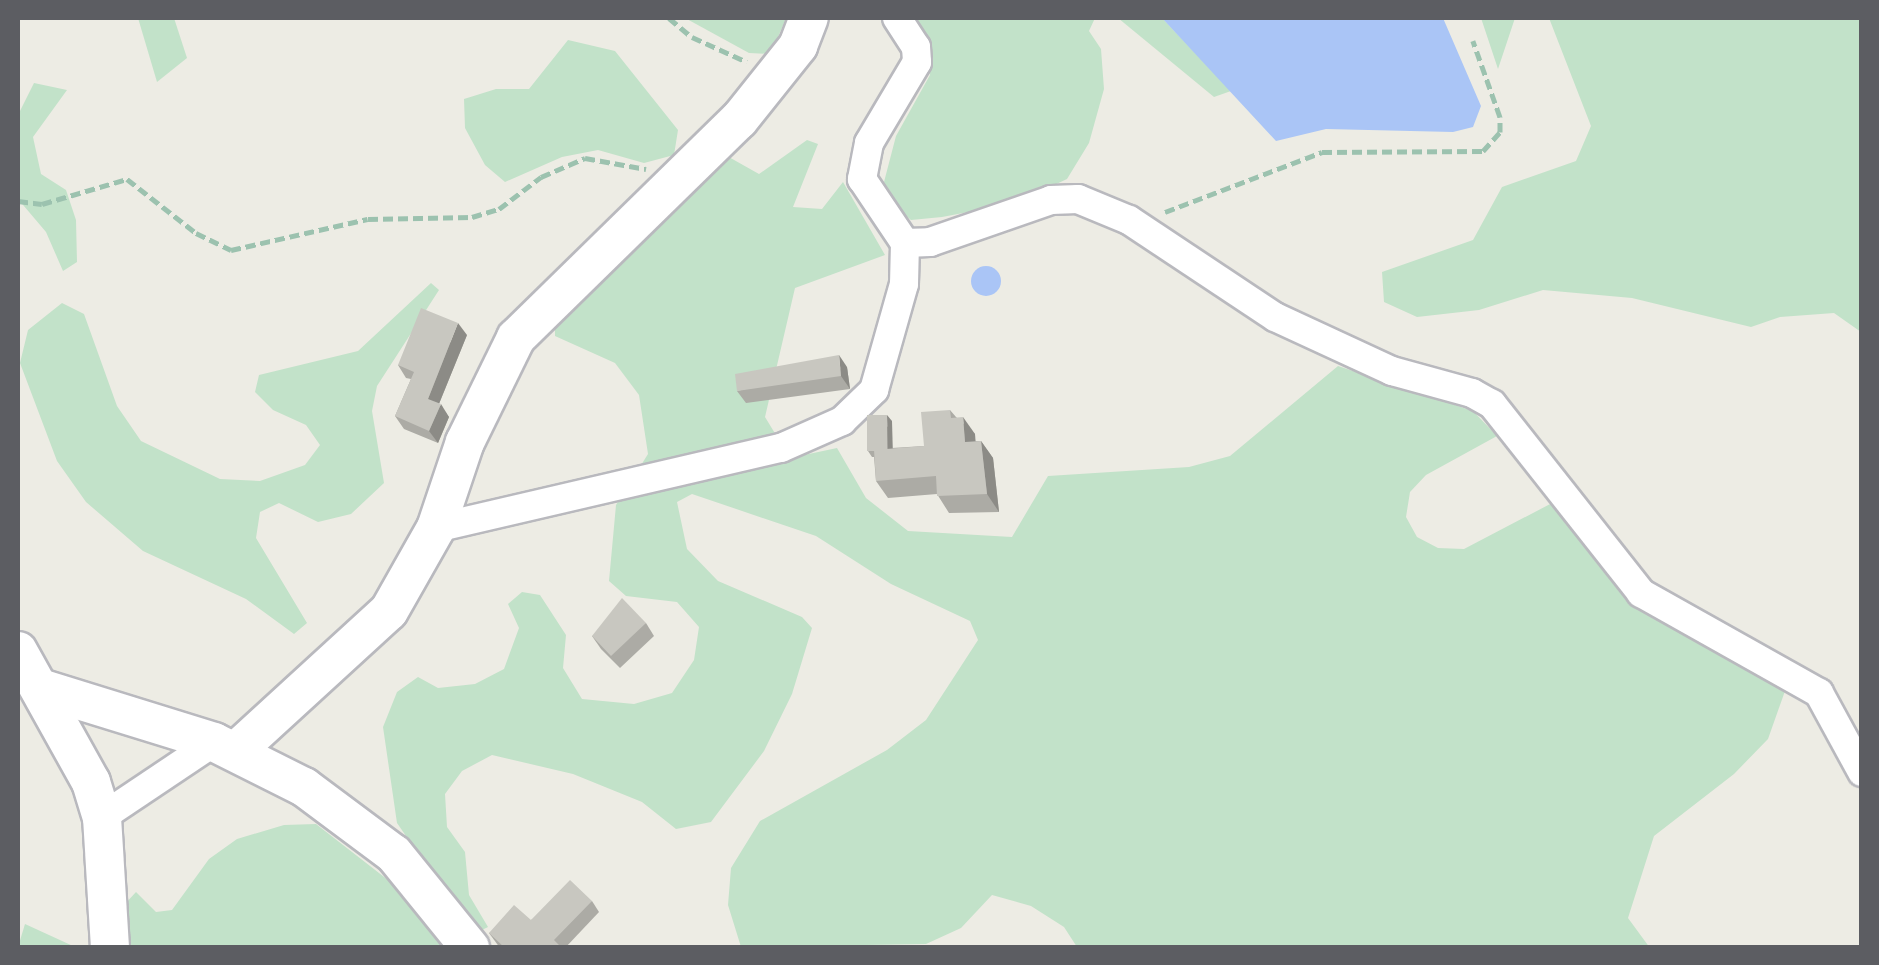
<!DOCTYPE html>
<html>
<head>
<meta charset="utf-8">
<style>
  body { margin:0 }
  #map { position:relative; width:1879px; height:965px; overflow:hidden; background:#edece4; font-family:Roboto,sans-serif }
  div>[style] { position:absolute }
  .green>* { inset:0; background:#c2e2c9 }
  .water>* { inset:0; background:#aac5f6 }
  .round { border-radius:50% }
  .path>* { height:5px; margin-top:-2.5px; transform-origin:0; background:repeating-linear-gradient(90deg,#9cc2af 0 10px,transparent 0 15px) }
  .roads { filter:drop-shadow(2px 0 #b9b9be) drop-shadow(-2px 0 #b9b9be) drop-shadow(0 2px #b9b9be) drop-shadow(0 -2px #b9b9be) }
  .street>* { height:28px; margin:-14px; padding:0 14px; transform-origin:14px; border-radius:14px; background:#fff }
  .secondary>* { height:38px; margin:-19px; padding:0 19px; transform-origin:19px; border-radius:19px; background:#fff }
  .wall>* { inset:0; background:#acaba5 }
  .shaded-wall>* { inset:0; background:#8c8b86 }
  .building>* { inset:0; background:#c8c7c0; transform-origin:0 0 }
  span { translate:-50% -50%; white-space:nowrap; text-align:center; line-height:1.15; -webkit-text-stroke:8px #fff; paint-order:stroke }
  .frame { position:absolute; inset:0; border:20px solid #5c5d62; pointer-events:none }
</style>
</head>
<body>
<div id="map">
  <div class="green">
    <div style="clip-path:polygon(138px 18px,174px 18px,187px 58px,157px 82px)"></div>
    <div style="clip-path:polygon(685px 18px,786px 18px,771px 54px,749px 53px)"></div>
    <div style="clip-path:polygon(906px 18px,1095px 18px,1089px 31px,1101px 49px,1104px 89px,1089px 143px,1067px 179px,1016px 203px,942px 217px,911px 220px,893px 205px,884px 182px,896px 136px,930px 75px,923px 42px)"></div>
    <div style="clip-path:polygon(1118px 18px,1162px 18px,1231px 91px,1214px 97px)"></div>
    <div style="clip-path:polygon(1481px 18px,1515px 18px,1498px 69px)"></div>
    <div style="clip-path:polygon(1549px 18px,1861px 18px,1861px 332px,1834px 313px,1780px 317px,1751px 327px,1632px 298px,1543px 290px,1479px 310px,1417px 317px,1384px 302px,1382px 272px,1473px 240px,1502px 187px,1576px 161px,1591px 126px)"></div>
    <div style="clip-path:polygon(568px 40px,615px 51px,678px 130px,674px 155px,644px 163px,598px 150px,562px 157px,505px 182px,485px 165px,465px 128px,464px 99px,496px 89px,529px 89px)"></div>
    <div style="clip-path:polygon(34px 83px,67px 90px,33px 137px,41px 174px,66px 190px,76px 220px,77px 262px,63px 271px,46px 232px,18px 199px,18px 115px)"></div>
    <div style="clip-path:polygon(807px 140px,818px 144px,793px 207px,822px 209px,843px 182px,885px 255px,795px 288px,765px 417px,790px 458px,837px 448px,866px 498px,908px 531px,1012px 537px,1048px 476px,1189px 467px,1230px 456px,1338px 366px,1473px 411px,1497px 436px,1426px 475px,1410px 492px,1406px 517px,1417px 537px,1438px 548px,1464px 549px,1554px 502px,1581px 541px,1664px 623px,1785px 691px,1768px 739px,1734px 774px,1654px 836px,1628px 918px,1650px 948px,1077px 947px,1064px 927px,1031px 906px,992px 895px,961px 928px,926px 944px,741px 947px,728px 905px,731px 868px,760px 821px,887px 750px,926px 720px,978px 640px,970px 621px,891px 584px,816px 536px,692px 494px,677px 502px,687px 549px,718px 581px,802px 617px,812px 628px,792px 694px,764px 751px,711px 822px,676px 829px,642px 802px,573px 774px,492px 755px,462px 771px,445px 794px,447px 827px,465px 852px,469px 895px,488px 927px,474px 934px,397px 823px,383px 727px,397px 692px,418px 677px,438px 688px,475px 684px,504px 669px,519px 628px,508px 604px,522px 592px,540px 595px,566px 635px,563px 668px,582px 699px,634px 704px,672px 693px,694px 660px,699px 627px,677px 602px,626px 596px,609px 581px,616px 505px,648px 454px,639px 395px,615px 363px,555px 336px,555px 318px,727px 156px,759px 174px)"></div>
    <div style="clip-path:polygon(431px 283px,439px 290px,377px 386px,372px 411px,384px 483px,351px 514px,318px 522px,279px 503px,260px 512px,256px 538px,307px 623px,294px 634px,246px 599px,143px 551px,86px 502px,57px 461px,20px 363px,28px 330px,62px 303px,84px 314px,117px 406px,141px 441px,220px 479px,260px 481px,305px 465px,320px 445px,306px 425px,273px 410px,255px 392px,259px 375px,358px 351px)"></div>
    <div style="clip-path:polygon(316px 824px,415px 901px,446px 947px,129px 947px,124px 905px,136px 892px,156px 912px,172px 910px,209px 859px,237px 839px,284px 825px)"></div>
    <div style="clip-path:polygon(25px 924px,73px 946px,75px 947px,18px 947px)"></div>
  </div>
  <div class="water">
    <div style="clip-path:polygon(1162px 18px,1443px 18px,1481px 106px,1473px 127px,1453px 132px,1326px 129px,1276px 141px)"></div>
    <div class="round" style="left:971px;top:266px;width:30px;height:30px"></div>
  </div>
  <div class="path">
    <div style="left:669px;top:18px;width:30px;rotate:40deg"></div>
    <div style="left:692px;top:37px;width:60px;rotate:24.4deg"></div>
    <div style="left:18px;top:201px;width:24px;rotate:7deg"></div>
    <div style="left:42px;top:204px;width:89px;rotate:-16.4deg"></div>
    <div style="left:127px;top:179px;width:88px;rotate:38deg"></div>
    <div style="left:196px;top:233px;width:39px;rotate:26deg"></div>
    <div style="left:231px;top:250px;width:140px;rotate:-12.8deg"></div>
    <div style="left:368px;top:219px;width:104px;rotate:-1.1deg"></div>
    <div style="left:472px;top:217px;width:28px;rotate:-17deg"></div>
    <div style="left:499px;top:209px;width:53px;rotate:-37.3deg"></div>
    <div style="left:541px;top:177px;width:48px;rotate:-23.4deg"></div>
    <div style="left:585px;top:158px;width:62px;rotate:10.2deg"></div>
    <div style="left:1165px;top:212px;width:168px;rotate:-20.9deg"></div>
    <div style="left:1322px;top:152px;width:161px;rotate:-0.4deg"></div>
    <div style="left:1483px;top:151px;width:25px;rotate:-48deg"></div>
    <div style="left:1500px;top:132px;width:15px;rotate:-90deg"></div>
    <div style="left:1500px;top:117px;width:81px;rotate:-109.6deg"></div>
  </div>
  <div class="roads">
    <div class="street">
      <div style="left:897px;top:18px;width:35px;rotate:57deg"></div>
      <div style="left:916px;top:47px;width:15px;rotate:86deg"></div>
      <div style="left:917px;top:62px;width:94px;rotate:120.7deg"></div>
      <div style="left:869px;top:143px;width:37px;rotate:101deg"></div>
      <div style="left:862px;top:179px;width:77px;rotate:56.1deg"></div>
      <div style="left:905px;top:243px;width:25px;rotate:-2deg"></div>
      <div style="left:930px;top:242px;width:128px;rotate:-19.1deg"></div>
      <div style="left:1051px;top:200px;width:27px;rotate:-2deg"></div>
      <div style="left:1078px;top:199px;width:55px;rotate:22.4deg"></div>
      <div style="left:1129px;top:220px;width:175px;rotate:33.6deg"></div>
      <div style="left:1275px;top:317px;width:129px;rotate:24.8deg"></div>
      <div style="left:1392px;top:371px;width:83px;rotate:15.4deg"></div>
      <div style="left:1472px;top:393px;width:23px;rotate:29deg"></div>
      <div style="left:1492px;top:404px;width:241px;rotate:51.7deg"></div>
      <div style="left:1641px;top:593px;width:204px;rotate:29.3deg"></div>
      <div style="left:1819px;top:693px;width:90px;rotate:61.4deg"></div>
      <div style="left:436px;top:528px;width:354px;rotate:-13.1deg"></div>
      <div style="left:781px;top:448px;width:67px;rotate:-23.9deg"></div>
      <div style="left:842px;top:421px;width:45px;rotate:-44.1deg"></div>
      <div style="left:874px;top:390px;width:110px;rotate:-74.2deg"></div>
      <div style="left:904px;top:284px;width:41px;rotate:-88.6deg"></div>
      <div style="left:102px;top:817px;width:135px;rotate:-33.8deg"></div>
    </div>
    <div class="secondary">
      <div style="left:18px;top:651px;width:150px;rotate:60.9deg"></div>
      <div style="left:91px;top:782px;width:37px;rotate:73deg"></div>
      <div style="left:102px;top:817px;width:131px;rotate:86.5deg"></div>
      <div style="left:43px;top:689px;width:179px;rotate:17.2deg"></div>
      <div style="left:214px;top:742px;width:101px;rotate:26.6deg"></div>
      <div style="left:304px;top:787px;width:112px;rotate:36.7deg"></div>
      <div style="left:394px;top:854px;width:121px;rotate:51deg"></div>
      <div style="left:236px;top:751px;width:207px;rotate:-42.5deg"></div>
      <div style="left:389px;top:611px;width:95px;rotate:-60.5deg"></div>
      <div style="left:436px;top:528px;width:91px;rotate:-71.4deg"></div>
      <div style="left:465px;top:442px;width:116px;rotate:-63.9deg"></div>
      <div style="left:516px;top:338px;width:312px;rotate:-44.4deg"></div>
      <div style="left:739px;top:120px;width:95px;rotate:-51.4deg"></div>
      <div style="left:798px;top:46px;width:30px;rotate:-69deg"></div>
    </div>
  </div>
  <div class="wall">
    <div style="clip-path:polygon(467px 335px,439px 404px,449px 417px,438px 443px,404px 429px,395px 416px,411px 379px,406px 378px,398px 365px)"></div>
    <div style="clip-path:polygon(847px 367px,850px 389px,746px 403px,737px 391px)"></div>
    <div style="clip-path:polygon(950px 410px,956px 417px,975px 434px,975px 441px,981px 441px,993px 458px,999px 512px,949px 513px,937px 494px,888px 498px,876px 481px,874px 457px,872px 457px,868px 451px,892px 421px,892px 448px,924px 446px)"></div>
    <div style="clip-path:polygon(646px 623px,654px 636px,620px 668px,601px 649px,592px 636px)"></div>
    <div style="clip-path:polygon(592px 901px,599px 912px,565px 948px,500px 948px,489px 933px)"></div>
  </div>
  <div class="shaded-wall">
    <div style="clip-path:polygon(458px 323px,467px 335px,436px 411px,428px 399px)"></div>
    <div style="clip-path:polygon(839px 355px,847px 367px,850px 389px,841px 376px)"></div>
    <div style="clip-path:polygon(441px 404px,449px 417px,438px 443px,429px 431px)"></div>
    <div style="clip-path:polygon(887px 415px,892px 421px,893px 457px,888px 451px)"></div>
    <div style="clip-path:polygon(963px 417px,975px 434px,977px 459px,965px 442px)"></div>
    <div style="clip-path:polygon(981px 441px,993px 458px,999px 512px,987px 494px)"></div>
  </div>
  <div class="building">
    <div style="clip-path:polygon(421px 308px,458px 323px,428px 399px,441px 404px,429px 431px,395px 416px,414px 372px,398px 365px)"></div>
    <div style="clip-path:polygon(839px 355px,841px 376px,737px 391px,735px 374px)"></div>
    <div style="clip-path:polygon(950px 410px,951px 418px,963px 417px,965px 442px,981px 441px,987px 494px,937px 496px,936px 476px,876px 481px,874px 450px,924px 446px,921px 412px)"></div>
    <div style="left:867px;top:415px;width:20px;height:36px"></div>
    <div style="clip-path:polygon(622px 598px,646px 623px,611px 656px,592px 636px)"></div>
    <div style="clip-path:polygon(570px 880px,592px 901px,554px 940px,559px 945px,557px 948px,505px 948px,489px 933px,514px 905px,531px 920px)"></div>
  </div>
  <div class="frame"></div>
</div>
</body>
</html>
